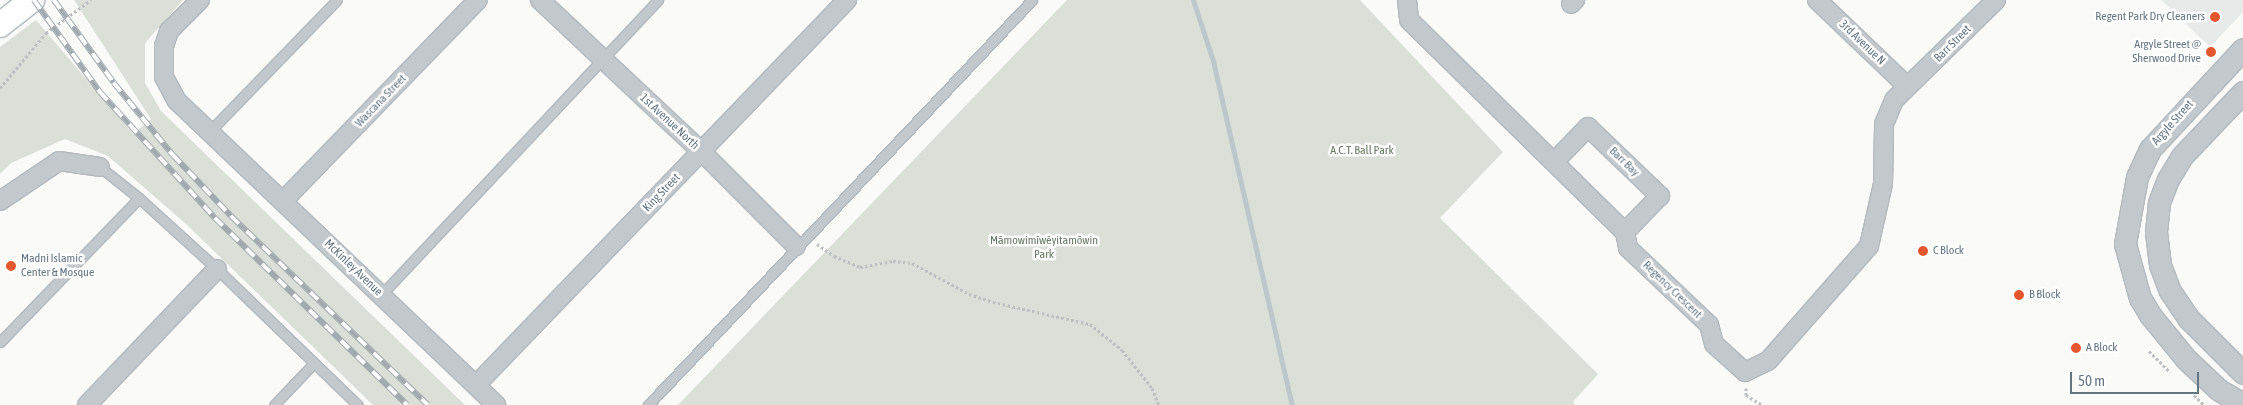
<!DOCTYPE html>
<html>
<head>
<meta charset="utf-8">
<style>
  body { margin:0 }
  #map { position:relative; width:2243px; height:405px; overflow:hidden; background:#fafaf8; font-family:"Asap Condensed",sans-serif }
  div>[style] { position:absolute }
  .built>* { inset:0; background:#e8e9e9 }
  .green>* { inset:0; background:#dadfd7 }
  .stream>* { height:5px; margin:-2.5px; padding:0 2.5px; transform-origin:2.5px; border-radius:2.5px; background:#bbc7cb }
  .path>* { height:3px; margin-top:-1.5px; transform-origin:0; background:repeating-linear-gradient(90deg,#bbbfc2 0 2.5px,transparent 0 5px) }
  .roads { filter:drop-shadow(1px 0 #b3babf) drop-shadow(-1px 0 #b3babf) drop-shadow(0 1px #b3babf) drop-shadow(0 -1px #b3babf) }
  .service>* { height:9px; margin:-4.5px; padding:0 4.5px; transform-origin:4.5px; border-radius:4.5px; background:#c3c8cc }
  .minor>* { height:18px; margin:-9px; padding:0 9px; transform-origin:9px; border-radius:9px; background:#c3c8cc }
  .tertiary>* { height:21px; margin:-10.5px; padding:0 10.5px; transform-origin:10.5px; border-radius:10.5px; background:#c3c8cc }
  .secondary>* { height:24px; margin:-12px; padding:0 12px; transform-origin:12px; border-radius:12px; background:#fff }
  .rail>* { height:5.5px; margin-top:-2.75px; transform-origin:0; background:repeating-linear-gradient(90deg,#fff 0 11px,#a2aab0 0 22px); box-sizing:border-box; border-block:1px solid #a2aab0 }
  .dots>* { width:14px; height:14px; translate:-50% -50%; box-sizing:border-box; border:2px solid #fff; border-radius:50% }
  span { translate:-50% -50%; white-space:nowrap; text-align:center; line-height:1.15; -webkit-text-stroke:5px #fff; paint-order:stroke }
  .poi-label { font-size:12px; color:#657683 }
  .right { translate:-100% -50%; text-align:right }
  .left { translate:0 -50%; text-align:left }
  .street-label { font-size:12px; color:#657683 }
  .park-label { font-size:12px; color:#687a64 }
  .scale { position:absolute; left:2070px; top:372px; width:129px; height:22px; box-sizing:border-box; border:2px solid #657683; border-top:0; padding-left:6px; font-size:15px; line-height:18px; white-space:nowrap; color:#657683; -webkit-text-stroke:4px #fff; paint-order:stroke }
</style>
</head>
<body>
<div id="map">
  <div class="built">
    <div style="clip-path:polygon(2161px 0,2243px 0,2243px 12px,2210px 47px)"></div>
  </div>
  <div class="green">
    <div style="clip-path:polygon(74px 0,183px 0,145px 43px,145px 83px,161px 111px,465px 405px,373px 405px,186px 224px,108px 156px,65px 139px,11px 163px,0 174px,0 47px,36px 20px,133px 134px,151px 119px)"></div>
    <div style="clip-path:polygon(1067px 0,1360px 0,1503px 152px,1440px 218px,1598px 374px,1573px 402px,1575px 405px,678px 405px)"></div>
  </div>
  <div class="stream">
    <div style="left:1193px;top:0;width:64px;rotate:71.8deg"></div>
    <div style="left:1213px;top:61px;width:353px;rotate:77.1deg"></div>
  </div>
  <div class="path">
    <div style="left:0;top:88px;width:72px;rotate:-50.1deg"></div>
    <div style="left:46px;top:33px;width:56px;rotate:-36.3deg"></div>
    <div style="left:817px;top:244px;width:21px;rotate:35deg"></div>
    <div style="left:834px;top:256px;width:28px;rotate:23deg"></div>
    <div style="left:860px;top:267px;width:34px;rotate:-10deg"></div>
    <div style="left:893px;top:261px;width:19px;rotate:6deg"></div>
    <div style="left:912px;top:263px;width:65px;rotate:28.5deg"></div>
    <div style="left:969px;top:294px;width:25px;rotate:18deg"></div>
    <div style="left:993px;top:302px;width:99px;rotate:12.8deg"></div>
    <div style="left:1090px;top:324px;width:41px;rotate:39.1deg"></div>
    <div style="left:1122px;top:350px;width:48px;rotate:51.7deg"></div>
    <div style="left:1152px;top:388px;width:18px;rotate:68deg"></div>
    <div style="left:2149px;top:351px;width:30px;rotate:45deg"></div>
    <div style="left:1746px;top:388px;width:7px;rotate:90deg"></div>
    <div style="left:1746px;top:395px;width:19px;rotate:32deg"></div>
    <div style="left:2194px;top:395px;width:14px;rotate:45deg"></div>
  </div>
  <div class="roads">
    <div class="service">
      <div style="left:208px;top:133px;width:185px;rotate:-45.9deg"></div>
      <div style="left:100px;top:167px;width:50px;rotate:38.5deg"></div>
      <div style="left:139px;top:198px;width:105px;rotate:42.3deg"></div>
      <div style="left:217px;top:269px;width:196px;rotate:44deg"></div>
      <div style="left:381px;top:295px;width:405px;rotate:-46.8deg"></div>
      <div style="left:0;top:342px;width:200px;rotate:-46deg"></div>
      <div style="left:274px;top:405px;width:58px;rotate:-46.4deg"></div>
      <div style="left:648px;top:405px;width:558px;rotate:-46.52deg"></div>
    </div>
    <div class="minor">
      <div style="left:200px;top:0;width:44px;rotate:135deg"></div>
      <div style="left:169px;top:31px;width:16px;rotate:108deg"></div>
      <div style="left:164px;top:46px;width:31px;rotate:90deg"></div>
      <div style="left:164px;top:77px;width:27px;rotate:62deg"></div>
      <div style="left:177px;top:101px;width:441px;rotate:43.6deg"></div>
      <div style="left:540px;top:0;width:222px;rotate:43.2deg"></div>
      <div style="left:702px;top:152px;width:133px;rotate:45deg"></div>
      <div style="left:1407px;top:0;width:20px;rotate:84deg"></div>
      <div style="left:1409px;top:20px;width:303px;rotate:44.5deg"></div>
      <div style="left:1625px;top:232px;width:16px;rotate:79deg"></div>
      <div style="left:1628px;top:248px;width:112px;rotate:43.5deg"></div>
      <div style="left:1709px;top:325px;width:20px;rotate:75deg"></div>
      <div style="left:1714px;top:344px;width:42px;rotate:42.1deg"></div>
      <div style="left:1745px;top:372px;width:25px;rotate:-26deg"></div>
      <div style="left:1768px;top:361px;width:153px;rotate:-48.7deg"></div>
      <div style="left:1869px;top:246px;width:64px;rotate:-77.3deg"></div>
      <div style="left:1883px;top:184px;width:60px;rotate:-89deg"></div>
      <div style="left:1884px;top:124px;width:26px;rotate:-67deg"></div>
      <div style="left:1894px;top:100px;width:143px;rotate:-44.4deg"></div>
      <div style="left:1817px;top:0;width:124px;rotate:43.7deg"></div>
      <div style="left:1571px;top:4px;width:6px;rotate:-45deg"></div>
      <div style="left:1554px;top:162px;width:49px;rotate:-45.8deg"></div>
      <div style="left:1588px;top:127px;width:100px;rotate:43.8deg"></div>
      <div style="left:1660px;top:196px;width:50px;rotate:134.2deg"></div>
      <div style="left:0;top:201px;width:71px;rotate:-34.1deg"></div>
      <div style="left:59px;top:161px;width:41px;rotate:8.3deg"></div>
      <div style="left:283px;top:201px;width:280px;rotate:-45.9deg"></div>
      <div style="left:476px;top:385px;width:535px;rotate:-46.06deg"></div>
      <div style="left:87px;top:405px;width:188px;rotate:-46.3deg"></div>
    </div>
    <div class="tertiary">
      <div style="left:2243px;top:49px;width:137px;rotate:132.9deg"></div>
      <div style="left:2150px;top:149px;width:31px;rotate:115deg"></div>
      <div style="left:2137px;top:177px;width:68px;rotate:100.2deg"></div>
      <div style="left:2125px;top:244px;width:56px;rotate:74.5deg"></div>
      <div style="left:2140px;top:298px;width:21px;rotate:59deg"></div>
      <div style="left:2151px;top:316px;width:55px;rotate:50.9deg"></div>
      <div style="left:2186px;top:359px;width:45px;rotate:43.2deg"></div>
      <div style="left:2219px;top:390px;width:28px;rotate:30deg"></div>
      <div style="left:2243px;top:92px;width:88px;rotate:133.6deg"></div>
      <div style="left:2182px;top:156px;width:27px;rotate:121deg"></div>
      <div style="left:2168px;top:179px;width:26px;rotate:111deg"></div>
      <div style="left:2159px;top:203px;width:29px;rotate:96deg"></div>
      <div style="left:2156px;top:232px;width:33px;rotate:83deg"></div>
      <div style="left:2160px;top:265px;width:28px;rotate:69deg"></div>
      <div style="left:2170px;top:291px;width:32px;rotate:56deg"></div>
      <div style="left:2188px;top:318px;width:78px;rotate:45deg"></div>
    </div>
    <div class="secondary">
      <div style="left:0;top:25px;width:41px;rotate:-38deg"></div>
    </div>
  </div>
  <div class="rail">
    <div style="left:34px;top:0;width:113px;rotate:54.3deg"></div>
    <div style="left:100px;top:92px;width:171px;rotate:47.6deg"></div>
    <div style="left:215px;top:218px;width:268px;rotate:44.2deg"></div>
    <div style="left:54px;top:0;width:102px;rotate:54.1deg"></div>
    <div style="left:114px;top:83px;width:93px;rotate:50.7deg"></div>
    <div style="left:173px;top:155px;width:84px;rotate:46.4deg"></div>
    <div style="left:231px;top:216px;width:273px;rotate:43.8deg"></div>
  </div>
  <div class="dots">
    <div style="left:2215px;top:17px;background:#e4572e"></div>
    <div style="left:2211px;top:52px;background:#e4572e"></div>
    <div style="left:1923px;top:251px;background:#e4572e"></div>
    <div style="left:11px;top:266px;background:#e4572e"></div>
    <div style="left:2019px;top:295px;background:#e4572e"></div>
    <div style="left:2076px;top:348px;background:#e4572e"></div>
  </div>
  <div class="poi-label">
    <span class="right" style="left:2205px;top:17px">Regent Park Dry Cleaners</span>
    <span class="right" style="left:2201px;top:52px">Argyle Street @<br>Sherwood Drive</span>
    <span class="left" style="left:1933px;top:251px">C Block</span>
    <span class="left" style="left:21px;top:266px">Madni Islamic<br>Center &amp; Mosque</span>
    <span class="left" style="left:2029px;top:295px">B Block</span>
    <span class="left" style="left:2086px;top:348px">A Block</span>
  </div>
  <div class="street-label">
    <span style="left:1862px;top:43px;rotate:44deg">3rd Avenue N</span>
    <span style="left:1953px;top:44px;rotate:-45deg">Barr Street</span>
    <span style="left:381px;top:101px;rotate:-46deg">Wascana Street</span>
    <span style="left:669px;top:122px;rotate:43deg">1st Avenue North</span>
    <span style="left:2173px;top:123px;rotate:-48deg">Argyle Street</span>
    <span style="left:1624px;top:162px;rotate:44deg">Barr Bay</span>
    <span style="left:662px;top:193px;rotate:-46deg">King Street</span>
    <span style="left:353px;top:268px;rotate:44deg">McKinley Avenue</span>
    <span style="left:1672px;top:290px;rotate:44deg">Regency Crescent</span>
  </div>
  <div class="park-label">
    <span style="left:1362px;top:151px">A.C.T. Ball Park</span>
    <span style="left:1044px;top:248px">Māmowimīwēyitamōwin<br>Park</span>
  </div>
  <div class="scale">50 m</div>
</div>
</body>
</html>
